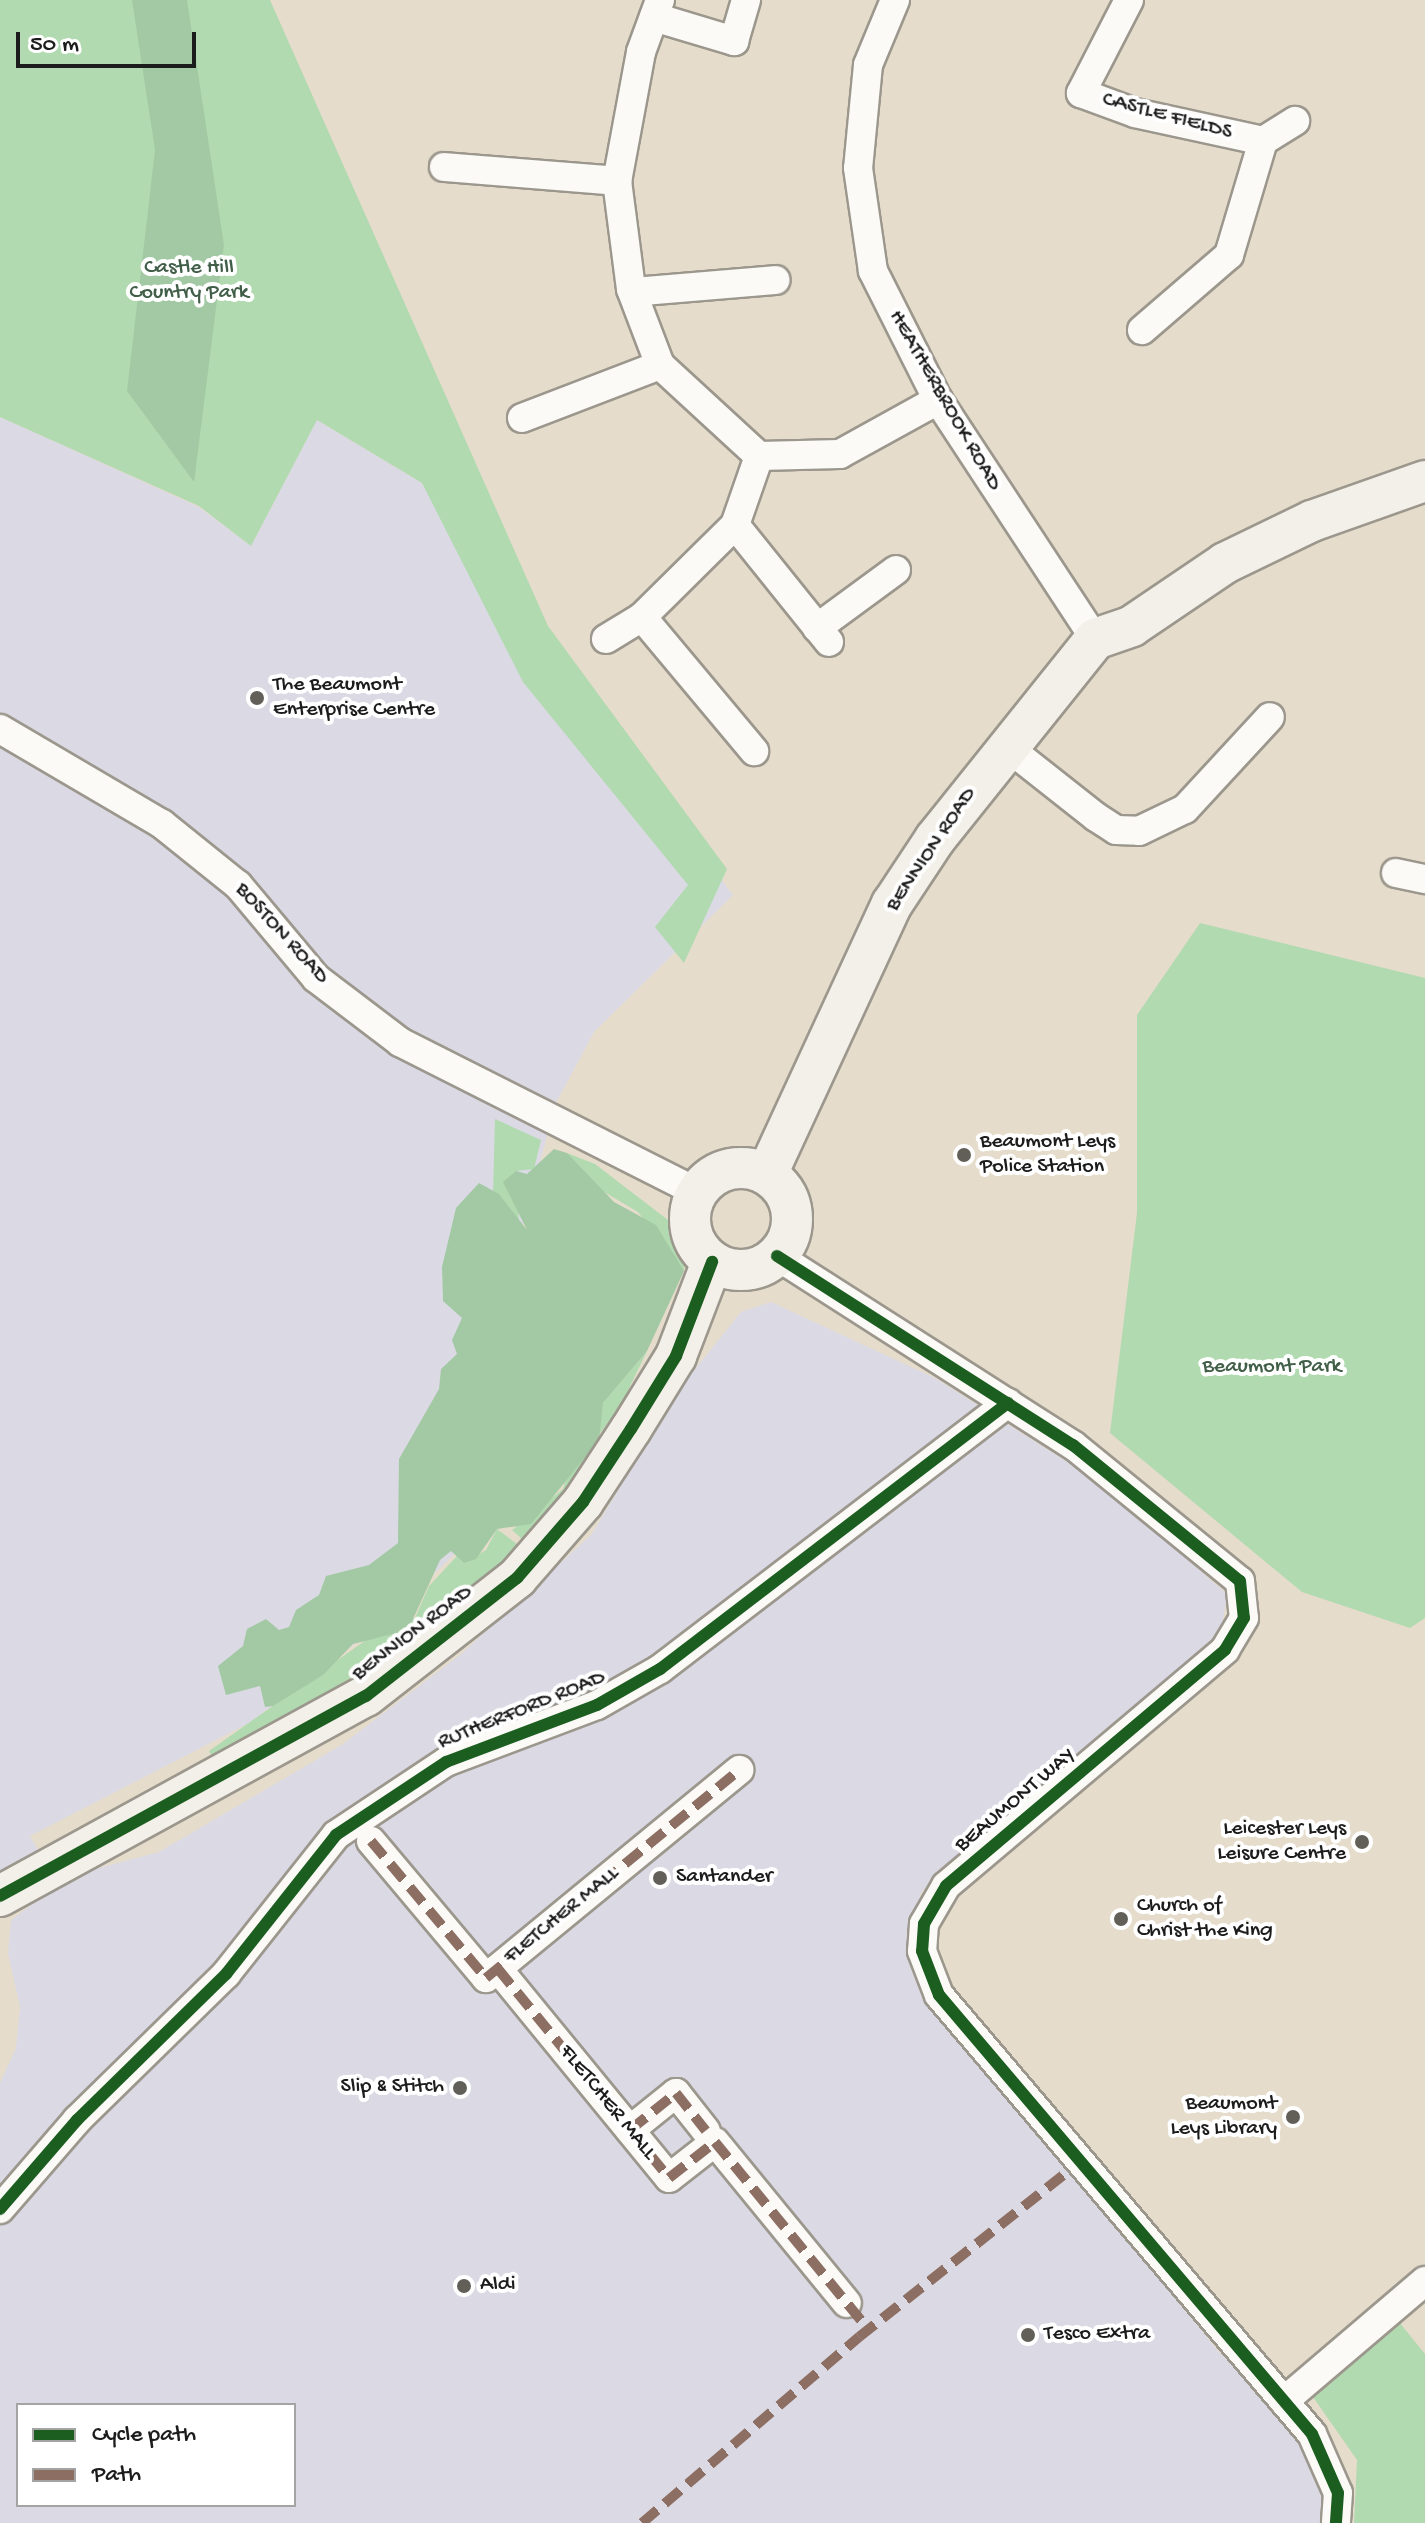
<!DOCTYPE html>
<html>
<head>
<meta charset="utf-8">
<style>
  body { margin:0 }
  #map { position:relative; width:1425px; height:2523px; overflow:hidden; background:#e5dccb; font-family:"Gochi Hand",sans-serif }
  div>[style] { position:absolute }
  .built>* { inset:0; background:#dbdae4 }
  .green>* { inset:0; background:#b1dab0 }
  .forest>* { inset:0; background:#a2c9a3 }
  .roads { filter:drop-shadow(2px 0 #9c978d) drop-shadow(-2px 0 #9c978d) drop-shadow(0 2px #9c978d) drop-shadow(0 -2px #9c978d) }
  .street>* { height:28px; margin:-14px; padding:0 14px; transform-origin:14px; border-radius:14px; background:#fbfaf7 }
  .secondary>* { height:40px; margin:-20px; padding:0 20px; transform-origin:20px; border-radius:20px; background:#f3f0e9 }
  .secondary>.ring { margin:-20px; padding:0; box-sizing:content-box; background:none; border:40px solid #f3f0e9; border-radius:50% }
  .quiet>* { height:10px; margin-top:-5px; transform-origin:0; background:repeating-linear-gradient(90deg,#8d6e63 0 20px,transparent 0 30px) }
  .cycleway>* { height:12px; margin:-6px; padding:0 6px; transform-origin:6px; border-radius:6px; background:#1b5e20 }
  .dots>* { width:22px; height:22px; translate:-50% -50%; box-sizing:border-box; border:4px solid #fff; border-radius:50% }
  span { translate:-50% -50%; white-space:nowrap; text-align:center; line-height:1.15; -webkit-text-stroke:8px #fff; paint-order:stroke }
  .street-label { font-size:22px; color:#1c1c1c }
  .park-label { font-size:22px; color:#415e48 }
  .poi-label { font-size:22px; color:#1c1c1c }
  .left { translate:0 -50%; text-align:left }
  .right { translate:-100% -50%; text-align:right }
  .legend { position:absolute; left:16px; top:2403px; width:280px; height:104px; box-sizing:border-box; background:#fff; border:2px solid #a4a4a4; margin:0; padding:10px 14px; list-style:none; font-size:24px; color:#1c1c1c }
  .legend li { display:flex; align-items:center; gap:16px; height:40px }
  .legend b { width:40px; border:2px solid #a4a4a4 }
  .scale { position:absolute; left:16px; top:32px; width:180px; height:36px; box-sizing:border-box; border:4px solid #1c1c1c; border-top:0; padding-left:10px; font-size:24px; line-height:28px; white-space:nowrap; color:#1c1c1c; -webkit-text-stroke:6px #fff; paint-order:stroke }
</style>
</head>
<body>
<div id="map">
  <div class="built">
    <div style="clip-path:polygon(0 417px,199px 507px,251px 546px,317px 420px,422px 483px,733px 895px,594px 1032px,556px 1103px,498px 1318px,465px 1544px,384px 1622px,249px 1723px,30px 1836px,50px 1870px,0 1896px)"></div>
    <div style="clip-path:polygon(evenodd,771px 1302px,935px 1378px,1094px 1479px,1227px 1594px,1221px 1633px,941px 1869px,921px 1893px,907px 1947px,917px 1981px,1219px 2352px,1300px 2435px,1324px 2481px,1323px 2523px,0 2523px,0 2083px,16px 2048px,20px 2007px,8px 1953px,11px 1920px,69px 1876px,159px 1852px,343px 1744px,461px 1654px,591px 1535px,683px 1384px,741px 1312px,771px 1302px,18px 2405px,294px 2405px,294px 2505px,18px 2505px,18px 2405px)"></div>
  </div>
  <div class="green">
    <div style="clip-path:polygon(0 0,270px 0,548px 626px,727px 869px,684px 963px,655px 927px,688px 885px,523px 682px,422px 483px,317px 420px,251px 546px,199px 506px,0 417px)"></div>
    <div style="clip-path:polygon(1200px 923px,1425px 978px,1425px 1618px,1410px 1628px,1302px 1592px,1110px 1433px,1137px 1213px,1137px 1015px)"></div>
    <div style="clip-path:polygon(495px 1119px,541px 1140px,534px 1169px,516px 1171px,519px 1223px,493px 1191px)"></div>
    <div style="clip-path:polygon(567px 1153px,595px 1164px,668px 1220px,685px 1251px,684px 1271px,638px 1212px,589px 1183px)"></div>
    <div style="clip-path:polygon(647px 1351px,621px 1405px,598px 1436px,603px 1403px)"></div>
    <div style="clip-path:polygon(592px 1447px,562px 1499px,522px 1539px,512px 1530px,563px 1489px,568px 1470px)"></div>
    <div style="clip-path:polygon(497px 1529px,517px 1544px,492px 1574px,365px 1673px,214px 1761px,209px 1751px,366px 1640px,415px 1618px,429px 1586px,457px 1556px,464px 1563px,486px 1550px)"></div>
    <div style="clip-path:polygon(1399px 2322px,1425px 2354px,1425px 2523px,1354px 2523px,1357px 2460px,1313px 2397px)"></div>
  </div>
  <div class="forest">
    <div style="clip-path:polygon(132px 0,187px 0,224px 245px,194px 482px,127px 391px,155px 150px)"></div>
    <div style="clip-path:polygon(554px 1149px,567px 1153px,614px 1202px,656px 1225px,684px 1271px,647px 1351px,603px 1403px,599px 1440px,531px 1524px,497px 1529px,476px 1559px,464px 1563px,451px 1551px,440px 1560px,408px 1630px,353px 1644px,323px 1675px,273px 1706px,265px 1707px,260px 1686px,226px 1695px,218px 1666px,243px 1646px,247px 1629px,266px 1619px,279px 1630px,289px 1627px,296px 1610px,319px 1595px,326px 1576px,369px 1565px,398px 1543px,399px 1459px,439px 1389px,441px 1369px,457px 1354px,452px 1340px,462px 1318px,443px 1301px,442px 1267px,456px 1208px,479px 1183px,499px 1194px,527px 1230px,503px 1182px,516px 1171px,527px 1174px)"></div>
  </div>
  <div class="roads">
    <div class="street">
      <div style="left:660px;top:0;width:55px;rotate:110.1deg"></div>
      <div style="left:641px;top:52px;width:131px;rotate:100.5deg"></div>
      <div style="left:617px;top:181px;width:109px;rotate:82.6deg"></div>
      <div style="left:631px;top:289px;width:81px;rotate:69.1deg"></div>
      <div style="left:660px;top:365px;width:134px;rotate:42.6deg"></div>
      <div style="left:759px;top:456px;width:81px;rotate:-1.4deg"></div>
      <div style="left:840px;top:454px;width:112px;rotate:-28.9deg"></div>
      <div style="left:895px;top:0;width:70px;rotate:112.6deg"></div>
      <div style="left:868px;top:65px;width:103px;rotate:95.5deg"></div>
      <div style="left:858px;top:168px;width:104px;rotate:81.7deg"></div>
      <div style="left:873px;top:271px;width:144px;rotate:63.3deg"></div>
      <div style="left:938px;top:400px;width:286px;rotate:56.7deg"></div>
      <div style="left:1129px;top:0;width:105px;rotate:117.3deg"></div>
      <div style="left:1081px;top:93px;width:58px;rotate:20.3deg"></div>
      <div style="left:1135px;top:113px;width:131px;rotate:12.3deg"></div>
      <div style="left:1263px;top:141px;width:119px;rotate:106.6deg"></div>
      <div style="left:1229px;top:255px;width:115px;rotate:139.2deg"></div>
      <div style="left:654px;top:17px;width:84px;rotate:16.7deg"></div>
      <div style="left:734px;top:41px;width:43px;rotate:-73.7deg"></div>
      <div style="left:1263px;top:141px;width:38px;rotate:-32deg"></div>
      <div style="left:444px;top:167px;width:174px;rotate:4.6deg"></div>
      <div style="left:633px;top:292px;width:143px;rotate:-4.8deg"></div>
      <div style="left:522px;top:418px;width:148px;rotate:-21deg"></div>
      <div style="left:735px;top:525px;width:150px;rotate:51.2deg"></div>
      <div style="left:642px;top:617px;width:175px;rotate:50.1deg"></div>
      <div style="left:817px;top:628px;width:98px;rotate:-36.3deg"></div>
      <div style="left:606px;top:639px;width:42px;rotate:-31.4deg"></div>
      <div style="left:642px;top:617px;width:131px;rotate:-44.7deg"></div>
      <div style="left:735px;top:525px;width:73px;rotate:-70.8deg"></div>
      <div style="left:0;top:729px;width:188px;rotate:30.4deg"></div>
      <div style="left:162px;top:824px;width:97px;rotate:38.8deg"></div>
      <div style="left:238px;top:885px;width:121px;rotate:50deg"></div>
      <div style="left:316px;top:978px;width:106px;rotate:37.3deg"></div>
      <div style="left:400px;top:1042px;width:333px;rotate:26.8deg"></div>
      <div style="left:1006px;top:746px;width:115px;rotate:38.3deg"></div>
      <div style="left:1096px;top:817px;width:24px;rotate:33deg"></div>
      <div style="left:1116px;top:830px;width:23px;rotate:2deg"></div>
      <div style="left:1139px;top:831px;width:51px;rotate:-25.6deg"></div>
      <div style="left:1185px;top:809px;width:125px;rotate:-47.3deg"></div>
      <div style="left:1396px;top:873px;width:30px;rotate:12deg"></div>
      <div style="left:777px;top:1256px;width:351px;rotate:32.6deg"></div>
      <div style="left:1073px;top:1445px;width:215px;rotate:39.2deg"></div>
      <div style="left:1240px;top:1581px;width:37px;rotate:84deg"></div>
      <div style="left:1244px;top:1618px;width:37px;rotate:121deg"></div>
      <div style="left:1225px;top:1650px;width:365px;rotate:139.8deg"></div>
      <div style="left:946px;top:1886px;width:44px;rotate:120.1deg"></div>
      <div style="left:924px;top:1924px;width:27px;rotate:94deg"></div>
      <div style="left:922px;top:1951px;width:47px;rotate:68.9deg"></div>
      <div style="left:939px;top:1995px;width:576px;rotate:49.65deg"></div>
      <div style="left:1312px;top:2434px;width:64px;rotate:66.2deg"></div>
      <div style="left:1338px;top:2493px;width:30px;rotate:94deg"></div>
      <div style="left:371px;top:1841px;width:179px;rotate:50deg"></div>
      <div style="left:486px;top:1978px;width:328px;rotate:-39.4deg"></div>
      <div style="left:498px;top:1969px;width:270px;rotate:50.7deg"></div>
      <div style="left:669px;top:2178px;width:58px;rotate:-38deg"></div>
      <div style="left:715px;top:2142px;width:208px;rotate:50.7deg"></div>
      <div style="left:630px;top:2130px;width:59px;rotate:-38.8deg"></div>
      <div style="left:676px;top:2093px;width:48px;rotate:51.7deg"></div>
      <div style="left:0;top:2209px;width:118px;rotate:-49.1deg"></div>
      <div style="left:77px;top:2120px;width:209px;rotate:-44.4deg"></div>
      <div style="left:226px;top:1974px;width:177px;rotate:-51.6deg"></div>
      <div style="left:336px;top:1835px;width:132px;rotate:-33.6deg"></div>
      <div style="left:446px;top:1762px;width:161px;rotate:-20.7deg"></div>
      <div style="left:597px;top:1705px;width:73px;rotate:-29.7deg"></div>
      <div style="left:660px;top:1669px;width:438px;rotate:-37.4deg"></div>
      <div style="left:1284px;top:2401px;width:185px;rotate:-40.4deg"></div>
    </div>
    <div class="secondary">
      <div class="ring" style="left:690px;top:1168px;width:62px;height:62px"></div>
      <div style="left:767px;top:1174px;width:298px;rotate:-65.2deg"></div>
      <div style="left:892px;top:904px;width:78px;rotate:-56.5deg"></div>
      <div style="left:935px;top:839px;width:256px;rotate:-51.3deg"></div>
      <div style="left:1095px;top:639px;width:39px;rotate:-19deg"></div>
      <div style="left:1132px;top:626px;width:112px;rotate:-34.1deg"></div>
      <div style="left:1225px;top:563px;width:97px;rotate:-25.8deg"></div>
      <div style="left:1312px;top:521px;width:120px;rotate:-19.5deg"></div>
      <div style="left:0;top:1896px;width:417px;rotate:-28.7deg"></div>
      <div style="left:366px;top:1696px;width:192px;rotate:-38deg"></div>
      <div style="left:517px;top:1578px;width:101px;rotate:-49deg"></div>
      <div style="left:583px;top:1502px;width:87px;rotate:-56.7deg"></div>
      <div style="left:631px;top:1429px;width:86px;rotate:-58.3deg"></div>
      <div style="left:676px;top:1356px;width:101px;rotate:-69deg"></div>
    </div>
  </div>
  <div class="quiet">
    <div style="left:371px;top:1841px;width:179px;rotate:50deg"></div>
    <div style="left:486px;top:1978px;width:328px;rotate:-39.4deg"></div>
    <div style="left:498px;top:1969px;width:270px;rotate:50.7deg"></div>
    <div style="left:669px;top:2178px;width:58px;rotate:-38deg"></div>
    <div style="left:715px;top:2142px;width:242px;rotate:50.7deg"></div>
    <div style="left:630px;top:2130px;width:59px;rotate:-38.8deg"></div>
    <div style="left:676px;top:2093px;width:48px;rotate:51.7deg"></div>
    <div style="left:642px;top:2523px;width:286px;rotate:-40.6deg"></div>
    <div style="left:859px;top:2337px;width:264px;rotate:-38.4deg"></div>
  </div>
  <div class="cycleway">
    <div style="left:777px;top:1256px;width:351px;rotate:32.6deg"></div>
    <div style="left:1073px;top:1445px;width:215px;rotate:39.2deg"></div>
    <div style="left:1240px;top:1581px;width:37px;rotate:84deg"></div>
    <div style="left:1244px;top:1618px;width:37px;rotate:121deg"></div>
    <div style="left:1225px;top:1650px;width:365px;rotate:139.8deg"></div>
    <div style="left:946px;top:1886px;width:44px;rotate:120.1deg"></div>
    <div style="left:924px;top:1924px;width:27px;rotate:94deg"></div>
    <div style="left:922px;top:1951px;width:47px;rotate:68.9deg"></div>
    <div style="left:939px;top:1995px;width:576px;rotate:49.65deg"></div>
    <div style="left:1312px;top:2434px;width:64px;rotate:66.2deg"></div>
    <div style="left:1338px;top:2493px;width:30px;rotate:94deg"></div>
    <div style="left:0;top:1896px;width:417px;rotate:-28.7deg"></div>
    <div style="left:366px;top:1696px;width:192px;rotate:-38deg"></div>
    <div style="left:517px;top:1578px;width:101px;rotate:-49deg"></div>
    <div style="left:583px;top:1502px;width:87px;rotate:-56.7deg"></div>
    <div style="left:631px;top:1429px;width:86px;rotate:-58.3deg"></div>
    <div style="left:676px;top:1356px;width:101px;rotate:-69deg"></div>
    <div style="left:0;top:2209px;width:118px;rotate:-49.1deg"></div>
    <div style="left:77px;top:2120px;width:209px;rotate:-44.4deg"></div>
    <div style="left:226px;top:1974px;width:177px;rotate:-51.6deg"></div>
    <div style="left:336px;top:1835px;width:132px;rotate:-33.6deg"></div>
    <div style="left:446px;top:1762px;width:161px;rotate:-20.7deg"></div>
    <div style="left:597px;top:1705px;width:73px;rotate:-29.7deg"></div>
    <div style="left:660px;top:1669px;width:438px;rotate:-37.4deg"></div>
  </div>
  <div class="dots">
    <div style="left:257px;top:698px;background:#625f59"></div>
    <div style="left:964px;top:1155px;background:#625f59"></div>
    <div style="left:1362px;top:1842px;background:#625f59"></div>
    <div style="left:660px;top:1878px;background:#625f59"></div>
    <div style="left:1121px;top:1919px;background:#625f59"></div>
    <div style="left:460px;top:2088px;background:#625f59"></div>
    <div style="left:1293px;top:2117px;background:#625f59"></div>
    <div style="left:464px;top:2286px;background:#625f59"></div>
    <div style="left:1028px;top:2335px;background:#625f59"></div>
  </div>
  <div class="street-label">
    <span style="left:1167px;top:117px;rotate:15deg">CASTLE FIELDS</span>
    <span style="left:944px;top:401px;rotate:60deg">HEATHERBROOK ROAD</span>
    <span style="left:932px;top:850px;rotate:-56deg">BENNION ROAD</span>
    <span style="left:281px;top:934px;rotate:48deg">BOSTON ROAD</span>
    <span style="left:413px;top:1634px;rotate:-37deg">BENNION ROAD</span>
    <span style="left:522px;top:1711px;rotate:-22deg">RUTHERFORD ROAD</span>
    <span style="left:1016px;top:1801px;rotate:-40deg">BEAUMONT WAY</span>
    <span style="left:562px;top:1916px;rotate:-39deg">FLETCHER MALL</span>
    <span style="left:607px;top:2103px;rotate:51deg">FLETCHER MALL</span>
  </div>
  <div class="park-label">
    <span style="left:189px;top:281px">Castle Hill<br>Country Park</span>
    <span style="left:1272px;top:1368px">Beaumont Park</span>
  </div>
  <div class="poi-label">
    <span class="left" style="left:273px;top:698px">The Beaumont<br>Enterprise Centre</span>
    <span class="left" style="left:980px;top:1155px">Beaumont Leys<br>Police Station</span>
    <span class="right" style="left:1346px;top:1842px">Leicester Leys<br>Leisure Centre</span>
    <span class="left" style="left:676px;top:1878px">Santander</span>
    <span class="left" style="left:1137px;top:1919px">Church of<br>Christ the King</span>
    <span class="right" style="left:444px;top:2088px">Slip &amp; Stitch</span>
    <span class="right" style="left:1277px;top:2117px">Beaumont<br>Leys Library</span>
    <span class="left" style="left:480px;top:2286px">Aldi</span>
    <span class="left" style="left:1044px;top:2335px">Tesco Extra</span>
  </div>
  <ul class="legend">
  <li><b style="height:10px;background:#1b5e20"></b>Cycle path</li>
  <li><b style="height:10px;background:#8d6e63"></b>Path</li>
  </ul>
  <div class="scale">50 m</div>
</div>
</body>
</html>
